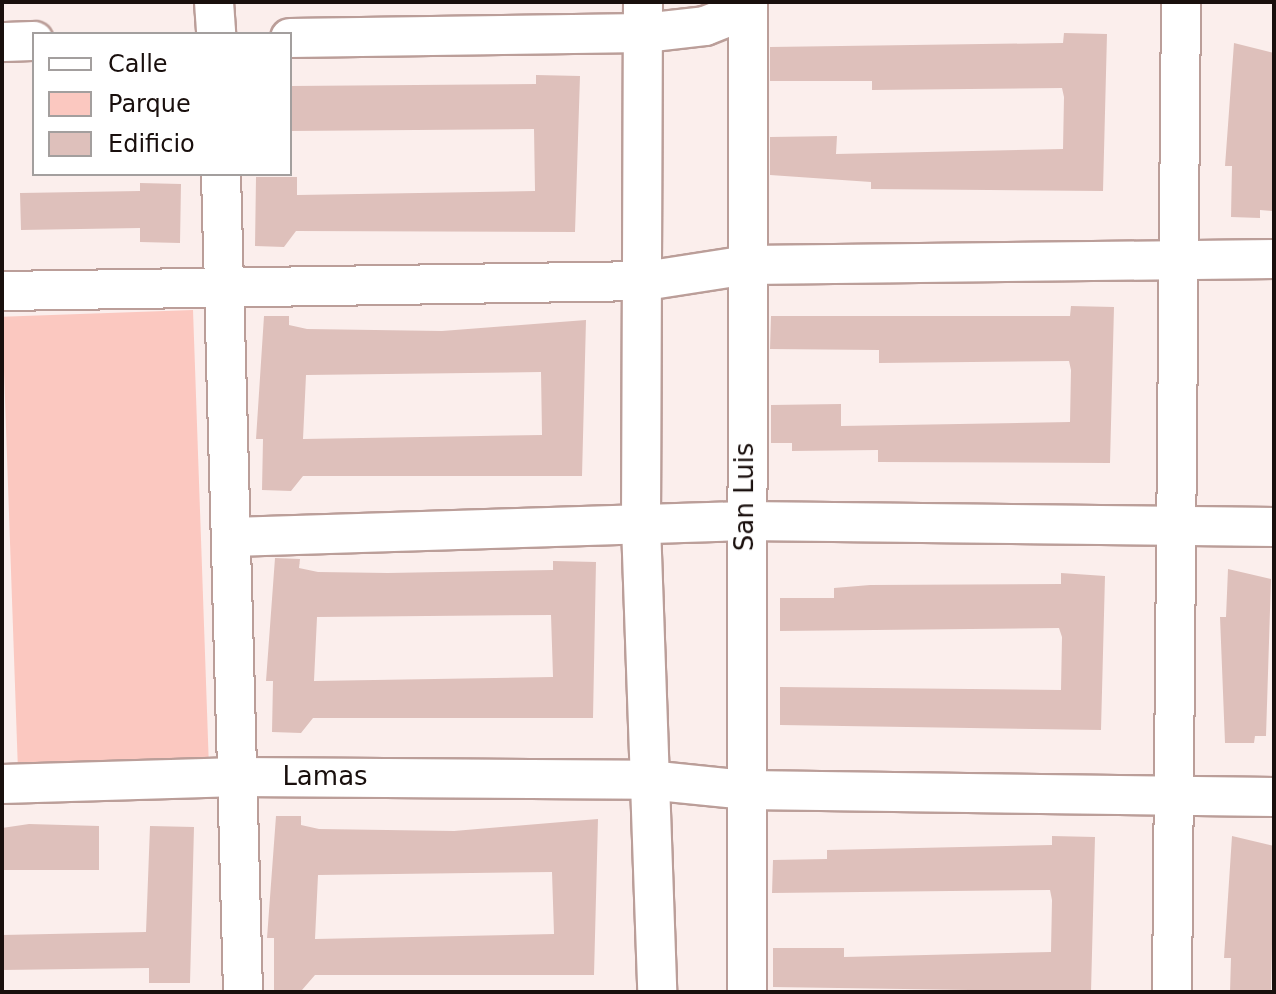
<!DOCTYPE html>
<html>
<head>
<meta charset="utf-8">
<style>
  body { margin:0 }
  #map { position:relative; width:1276px; height:994px; overflow:hidden; background:#fbeeec; font-family:"DejaVu Sans",sans-serif }
  div>[style] { position:absolute }
  .green>* { inset:0; background:#fbc8c0; transform-origin:0 0 }
  .building>* { inset:0; background:#dec0bb }
  .roads { filter:drop-shadow(2px 0 #bb9e99) drop-shadow(-2px 0 #bb9e99) drop-shadow(0 2px #bb9e99) drop-shadow(0 -2px #bb9e99) }
  .minor>* { height:38px; margin:-19px; padding:0 19px; transform-origin:19px; border-radius:19px; background:#fff }
  span { translate:-50% -50%; white-space:nowrap; text-align:center; line-height:1.15; -webkit-text-stroke:8px #fff; paint-order:stroke }
  .street-label { font-size:26px; color:#190f0d }
  .frame { position:absolute; inset:0; border:4px solid #190f0d; pointer-events:none }
  .legend { position:absolute; left:32px; top:32px; width:260px; height:144px; box-sizing:border-box; background:#fff; border:2px solid #a39f9e; margin:0; padding:10px 14px; list-style:none; font-size:24px; color:#190f0d }
  .legend li { display:flex; align-items:center; gap:16px; height:40px }
  .legend b { width:40px; border:2px solid #a39f9e }
</style>
</head>
<body>
<div id="map">
  <div class="green">
    <div style="left:193px;top:310px;width:449px;height:191px;rotate:88deg"></div>
  </div>
  <div class="building">
    <div style="clip-path:polygon(1064px 33px,1107px 34px,1103px 191px,871px 189px,871px 182px,770px 175px,770px 137px,837px 136px,836px 154px,1063px 149px,1064px 97px,1062px 88px,872px 90px,872px 81px,770px 81px,770px 47px,1063px 43px)"></div>
    <div style="clip-path:polygon(1234px 43px,1274px 53px,1272px 211px,1260px 210px,1260px 218px,1231px 217px,1232px 166px,1225px 166px)"></div>
    <div style="clip-path:polygon(536px 75px,580px 76px,575px 232px,296px 231px,284px 247px,255px 246px,256px 177px,297px 177px,297px 195px,535px 191px,534px 129px,290px 131px,290px 86px,536px 84px)"></div>
    <div style="clip-path:polygon(140px 183px,181px 184px,180px 243px,140px 242px,140px 228px,21px 230px,20px 193px,140px 191px)"></div>
    <div style="clip-path:polygon(1071px 306px,1114px 307px,1110px 463px,878px 462px,878px 450px,792px 451px,792px 443px,771px 443px,771px 405px,841px 404px,841px 426px,1070px 422px,1071px 370px,1069px 361px,879px 363px,879px 350px,770px 349px,771px 316px,1070px 316px)"></div>
    <div style="clip-path:polygon(evenodd,264px 316px,289px 316px,289px 325px,307px 329px,442px 331px,586px 320px,582px 476px,303px 476px,291px 491px,262px 490px,263px 439px,256px 439px,264px 316px,541px 372px,542px 435px,303px 439px,306px 375px,541px 372px)"></div>
    <div style="clip-path:polygon(evenodd,275px 558px,300px 559px,299px 568px,318px 572px,388px 573px,553px 570px,553px 561px,596px 562px,593px 718px,313px 718px,301px 733px,272px 732px,273px 681px,266px 681px,275px 558px,551px 615px,553px 677px,314px 681px,317px 617px,551px 615px)"></div>
    <div style="clip-path:polygon(1228px 569px,1271px 579px,1266px 736px,1255px 736px,1254px 743px,1225px 743px,1220px 617px,1226px 617px)"></div>
    <div style="clip-path:polygon(1061px 573px,1105px 576px,1101px 730px,780px 725px,780px 687px,1061px 690px,1062px 637px,1059px 628px,780px 631px,780px 598px,834px 598px,834px 588px,870px 585px,1061px 584px)"></div>
    <div style="clip-path:polygon(evenodd,276px 816px,301px 816px,301px 825px,319px 829px,454px 831px,598px 819px,594px 975px,315px 975px,302px 990px,274px 990px,274px 938px,267px 938px,276px 816px,552px 872px,554px 934px,315px 939px,318px 875px,552px 872px)"></div>
    <div style="clip-path:polygon(29px 824px,99px 826px,99px 870px,2px 870px,2px 828px)"></div>
    <div style="clip-path:polygon(150px 826px,194px 827px,190px 983px,149px 983px,149px 968px,2px 970px,2px 935px,146px 932px)"></div>
    <div style="clip-path:polygon(1052px 836px,1095px 837px,1091px 992px,773px 987px,773px 948px,844px 948px,844px 957px,1051px 952px,1052px 900px,1050px 890px,772px 893px,773px 860px,827px 859px,827px 850px,1052px 845px)"></div>
    <div style="clip-path:polygon(1232px 836px,1274px 846px,1271px 992px,1230px 992px,1231px 958px,1224px 958px)"></div>
  </div>
  <div class="roads">
    <div class="minor">
      <div style="left:214px;top:2px;width:32px;rotate:86deg"></div>
      <div style="left:643px;top:2px;width:523px;rotate:90.22deg"></div>
      <div style="left:641px;top:525px;width:467px;rotate:88deg"></div>
      <div style="left:290px;top:38px;width:354px;rotate:-0.8deg"></div>
      <div style="left:644px;top:33px;width:61px;rotate:-6.5deg"></div>
      <div style="left:705px;top:26px;width:46px;rotate:-21.6deg"></div>
      <div style="left:2px;top:42px;width:32px;rotate:-2deg"></div>
      <div style="left:221px;top:174px;width:818px;rotate:88.46deg"></div>
      <div style="left:2px;top:291px;width:643px;rotate:-0.89deg"></div>
      <div style="left:645px;top:281px;width:104px;rotate:-8.8deg"></div>
      <div style="left:748px;top:265px;width:526px;rotate:-0.65deg"></div>
      <div style="left:232px;top:537px;width:512px;rotate:-1.79deg"></div>
      <div style="left:744px;top:521px;width:530px;rotate:0.65deg"></div>
      <div style="left:2px;top:784px;width:237px;rotate:-1.7deg"></div>
      <div style="left:239px;top:777px;width:409px;rotate:0.4deg"></div>
      <div style="left:648px;top:780px;width:100px;rotate:5.8deg"></div>
      <div style="left:747px;top:790px;width:527px;rotate:0.76deg"></div>
      <div style="left:747px;top:992px;width:990px;rotate:-89.94deg"></div>
      <div style="left:1172px;top:992px;width:990px;rotate:-89.48deg"></div>
    </div>
  </div>
  <div class="street-label">
    <span style="left:745px;top:497px;rotate:-90deg">San Luis</span>
    <span style="left:325px;top:777px">Lamas</span>
  </div>
  <div class="frame"></div>
  <ul class="legend">
  <li><b style="height:10px;background:#fff"></b>Calle</li>
  <li><b style="height:22px;background:#fbc8c0"></b>Parque</li>
  <li><b style="height:22px;background:#dec0bb"></b>Edificio</li>
  </ul>
</div>
</body>
</html>
